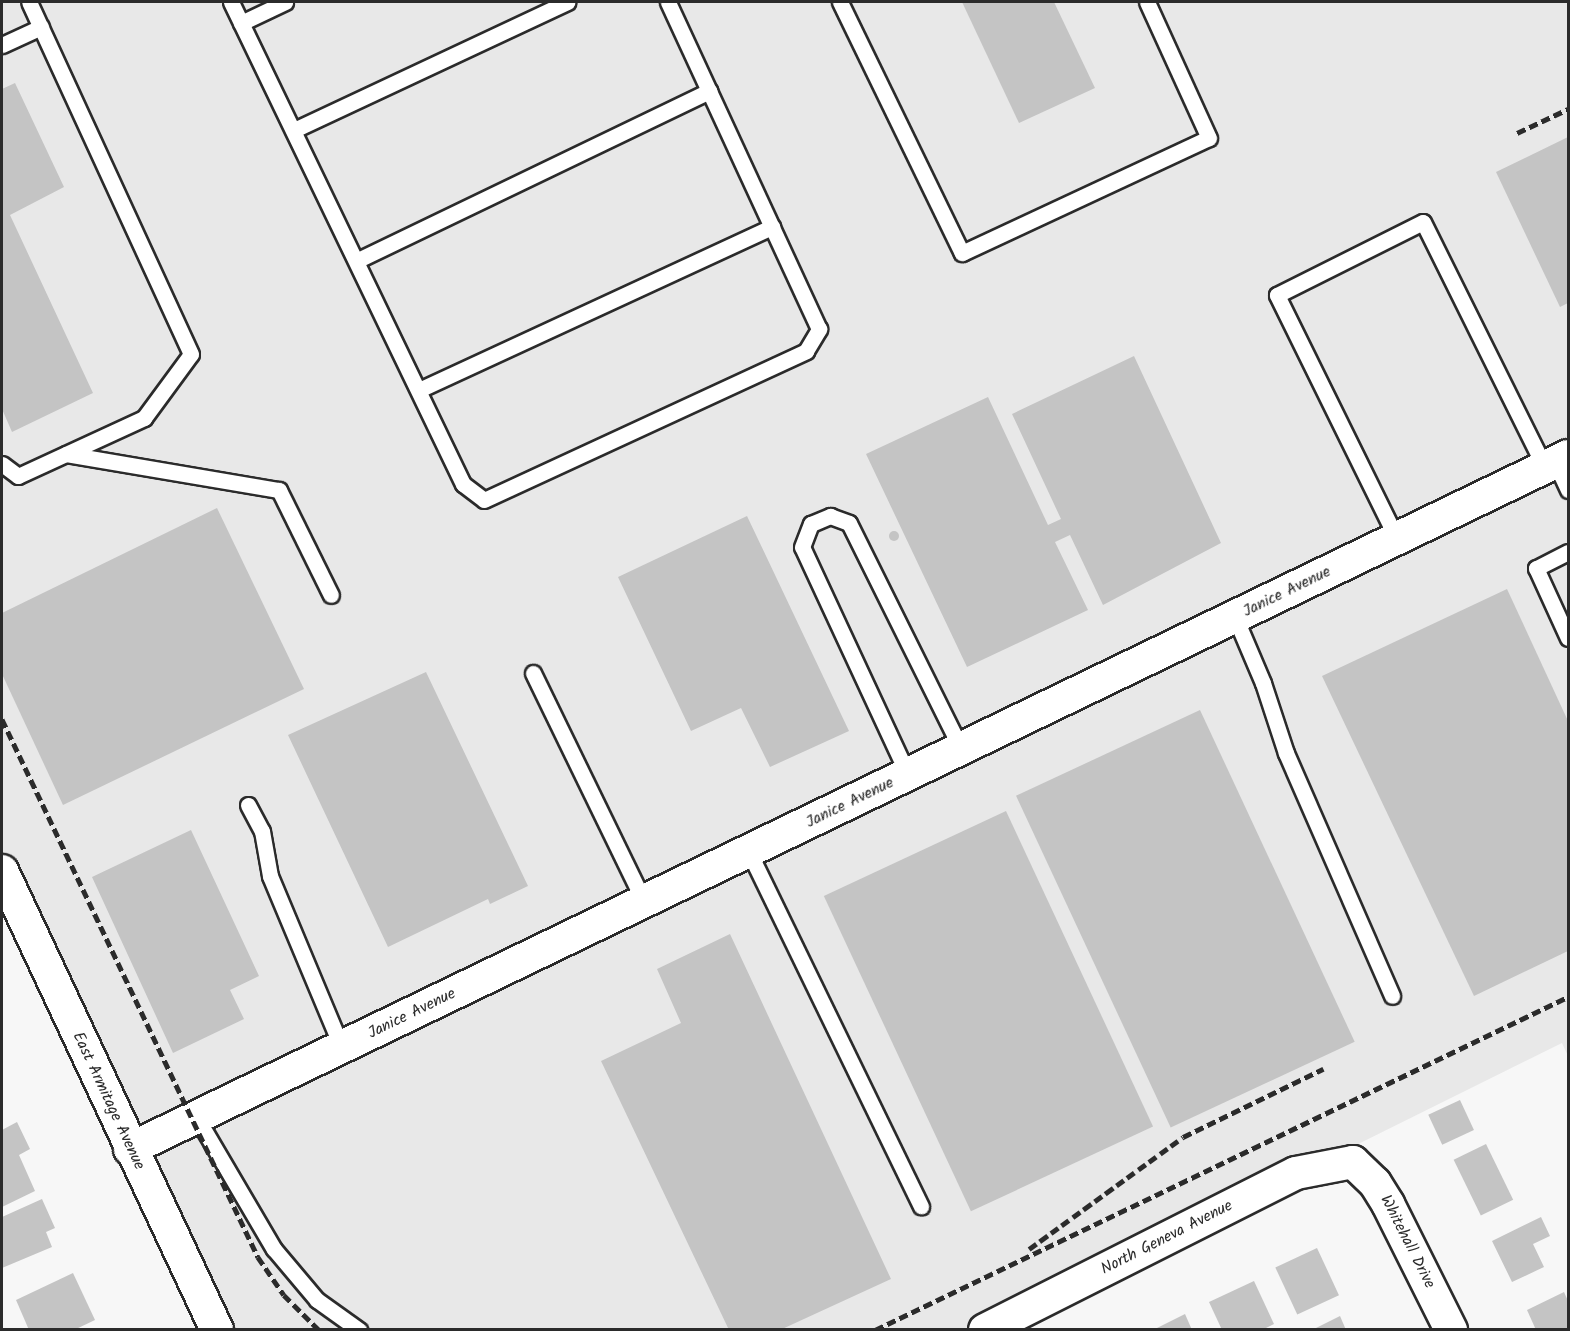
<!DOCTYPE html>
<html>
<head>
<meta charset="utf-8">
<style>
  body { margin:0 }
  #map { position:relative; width:1570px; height:1331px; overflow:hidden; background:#f7f7f7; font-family:Kalam,sans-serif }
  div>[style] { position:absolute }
  .built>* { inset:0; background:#e8e8e8 }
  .building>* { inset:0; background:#c4c4c4; transform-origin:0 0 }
  .round { border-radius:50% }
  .roads { filter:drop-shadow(2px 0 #2b2b2b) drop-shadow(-2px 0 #2b2b2b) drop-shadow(0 2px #2b2b2b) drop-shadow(0 -2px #2b2b2b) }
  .service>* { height:15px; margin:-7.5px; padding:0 7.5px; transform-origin:7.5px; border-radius:7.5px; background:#fff }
  .minor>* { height:32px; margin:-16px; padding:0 16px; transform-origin:16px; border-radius:16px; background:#fff }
  .rail>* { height:4.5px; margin-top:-2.25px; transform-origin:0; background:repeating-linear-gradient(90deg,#2b2b2b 0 9px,transparent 0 13.5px) }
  span { translate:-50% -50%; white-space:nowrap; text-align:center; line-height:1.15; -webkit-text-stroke:5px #fff; paint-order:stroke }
  .street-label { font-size:16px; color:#2b2b2b }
  .frame { position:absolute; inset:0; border:3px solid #2b2b2b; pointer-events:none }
</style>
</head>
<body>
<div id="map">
  <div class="built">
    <div style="clip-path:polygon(2px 2px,1568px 2px,1568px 1056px,1562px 1043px,985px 1329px,217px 1329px,2px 871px)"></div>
  </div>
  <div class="building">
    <div style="clip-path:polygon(962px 2px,1054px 2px,1095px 88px,1019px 123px)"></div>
    <div style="clip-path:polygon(15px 83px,64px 187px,10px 215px,93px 393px,12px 432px,2px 409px,2px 89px)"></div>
    <div style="clip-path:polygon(1568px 137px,1568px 303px,1560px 307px,1496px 172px)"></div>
    <div style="clip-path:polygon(1134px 356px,1221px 543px,1103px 605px,1070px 535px,1055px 542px,1088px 610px,967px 667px,866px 454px,988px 397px,1048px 525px,1061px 519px,1012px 414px)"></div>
    <div style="clip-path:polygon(217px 508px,304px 689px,63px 805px,2px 674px,2px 613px)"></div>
    <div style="clip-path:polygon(747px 516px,849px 731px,770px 767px,741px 708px,691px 731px,618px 577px)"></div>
    <div class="round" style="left:889px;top:531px;width:10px;height:10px"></div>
    <div style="clip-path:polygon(1507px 589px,1568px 721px,1568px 951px,1474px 996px,1322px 676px)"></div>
    <div style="clip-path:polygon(426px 672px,528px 886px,490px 904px,488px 899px,388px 947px,288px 735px)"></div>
    <div style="left:1200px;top:710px;width:366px;height:203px;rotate:65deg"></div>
    <div style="left:1006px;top:811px;width:348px;height:201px;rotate:65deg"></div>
    <div style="clip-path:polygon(191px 830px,259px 976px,230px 990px,244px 1019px,173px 1053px,92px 877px)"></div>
    <div style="clip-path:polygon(730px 934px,891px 1279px,780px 1330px,729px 1330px,601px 1061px,681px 1023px,657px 969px)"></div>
    <div style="left:1460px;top:1100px;width:33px;height:35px;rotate:65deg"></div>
    <div style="clip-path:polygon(17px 1122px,30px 1149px,19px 1155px,35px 1191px,2px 1207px,2px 1130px)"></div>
    <div style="left:1486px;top:1144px;width:62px;height:36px;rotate:64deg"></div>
    <div style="clip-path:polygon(42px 1199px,55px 1228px,46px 1232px,52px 1247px,2px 1268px,2px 1217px)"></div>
    <div style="clip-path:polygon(1541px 1217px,1550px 1236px,1533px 1244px,1544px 1267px,1512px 1282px,1492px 1241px)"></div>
    <div style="left:1317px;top:1248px;width:52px;height:46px;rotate:65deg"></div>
    <div style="clip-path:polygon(73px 1273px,95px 1320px,74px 1330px,29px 1330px,16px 1300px)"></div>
    <div style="clip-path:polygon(1254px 1281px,1274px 1324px,1262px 1330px,1222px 1330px,1209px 1302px)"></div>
    <div style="clip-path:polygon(1564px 1292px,1568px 1301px,1568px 1330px,1536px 1330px,1527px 1310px)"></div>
    <div style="clip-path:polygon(1185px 1314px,1192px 1330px,1153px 1330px)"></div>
    <div style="clip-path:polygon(1340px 1316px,1346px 1330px,1312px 1330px)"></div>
  </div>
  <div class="roads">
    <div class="service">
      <div style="left:231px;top:2px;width:535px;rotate:64.3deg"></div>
      <div style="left:463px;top:484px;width:26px;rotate:37deg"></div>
      <div style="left:484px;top:500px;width:355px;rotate:-24.8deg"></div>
      <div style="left:806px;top:351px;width:26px;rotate:-59deg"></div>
      <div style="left:819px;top:329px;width:360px;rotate:-114.8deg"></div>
      <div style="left:840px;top:2px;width:279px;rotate:64.1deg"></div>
      <div style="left:962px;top:253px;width:272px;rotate:-25deg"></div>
      <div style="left:1209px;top:138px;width:149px;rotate:-114.5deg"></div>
      <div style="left:241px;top:23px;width:49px;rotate:-25.5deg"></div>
      <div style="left:2px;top:45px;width:43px;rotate:-24.8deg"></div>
      <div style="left:294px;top:130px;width:302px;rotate:-25.1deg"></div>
      <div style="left:358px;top:260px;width:390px;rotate:-25.7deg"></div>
      <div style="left:421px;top:389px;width:387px;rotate:-24.8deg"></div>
      <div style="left:66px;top:454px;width:216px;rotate:9.6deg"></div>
      <div style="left:279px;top:490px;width:117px;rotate:63.7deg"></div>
      <div style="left:1555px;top:462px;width:31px;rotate:65deg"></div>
      <div style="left:2px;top:464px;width:20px;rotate:37deg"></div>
      <div style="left:18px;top:476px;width:139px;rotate:-24.7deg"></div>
      <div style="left:144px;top:418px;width:79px;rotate:-53.7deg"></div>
      <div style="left:191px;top:354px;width:387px;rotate:-114.7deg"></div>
      <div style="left:1397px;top:539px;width:272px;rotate:-116.2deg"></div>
      <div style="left:1277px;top:295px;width:163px;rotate:-26.6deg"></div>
      <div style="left:1423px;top:222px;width:275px;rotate:63.6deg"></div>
      <div style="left:1568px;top:552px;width:36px;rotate:153deg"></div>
      <div style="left:1536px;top:568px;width:77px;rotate:65.4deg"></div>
      <div style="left:1235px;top:617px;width:72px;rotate:67deg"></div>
      <div style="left:1263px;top:683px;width:74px;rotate:71.8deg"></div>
      <div style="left:1286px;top:753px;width:265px;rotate:66.4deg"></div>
      <div style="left:533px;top:673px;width:254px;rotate:64.1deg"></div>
      <div style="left:908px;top:775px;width:251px;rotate:-114.9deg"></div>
      <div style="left:802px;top:547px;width:25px;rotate:-69deg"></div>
      <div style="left:811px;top:524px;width:21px;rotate:-23deg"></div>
      <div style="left:830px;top:516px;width:20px;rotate:20deg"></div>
      <div style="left:849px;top:523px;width:252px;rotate:63.6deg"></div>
      <div style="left:248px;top:805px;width:30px;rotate:62deg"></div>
      <div style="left:262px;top:831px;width:46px;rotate:79.9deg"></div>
      <div style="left:270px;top:876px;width:186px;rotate:67.3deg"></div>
      <div style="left:749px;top:852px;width:394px;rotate:64.1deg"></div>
      <div style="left:197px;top:1118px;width:152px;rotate:59.6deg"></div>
      <div style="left:274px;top:1249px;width:67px;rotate:49.9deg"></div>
      <div style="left:317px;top:1300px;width:52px;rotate:35.5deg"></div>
    </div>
    <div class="minor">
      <div style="left:2px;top:871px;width:507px;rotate:64.9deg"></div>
      <div style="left:130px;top:1149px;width:1596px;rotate:-25.73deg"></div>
      <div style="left:985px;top:1330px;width:348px;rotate:-26.8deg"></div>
      <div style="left:1296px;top:1173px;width:58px;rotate:-10.9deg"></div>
      <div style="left:1353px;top:1162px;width:30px;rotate:44deg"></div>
      <div style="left:1375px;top:1183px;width:25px;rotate:58deg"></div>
      <div style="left:1388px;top:1204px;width:141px;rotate:63.4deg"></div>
    </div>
  </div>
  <div class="rail">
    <div style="left:1517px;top:133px;width:56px;rotate:-25.2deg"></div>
    <div style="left:2px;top:719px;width:596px;rotate:64.55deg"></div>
    <div style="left:258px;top:1257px;width:46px;rotate:55.6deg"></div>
    <div style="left:284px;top:1295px;width:49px;rotate:45deg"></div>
    <div style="left:1029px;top:1249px;width:190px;rotate:-36deg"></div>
    <div style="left:1183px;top:1137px;width:156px;rotate:-25.9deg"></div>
    <div style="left:875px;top:1330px;width:769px;rotate:-25.67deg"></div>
  </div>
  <div class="street-label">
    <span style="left:1287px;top:592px;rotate:-26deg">Janice Avenue</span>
    <span style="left:850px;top:803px;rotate:-26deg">Janice Avenue</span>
    <span style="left:412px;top:1014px;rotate:-26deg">Janice Avenue</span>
    <span style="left:108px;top:1101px;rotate:65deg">East Armitage Avenue</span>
    <span style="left:1167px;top:1238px;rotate:-27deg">North Geneva Avenue</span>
    <span style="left:1407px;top:1242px;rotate:63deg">Whitehall Drive</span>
  </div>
  <div class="frame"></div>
</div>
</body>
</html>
